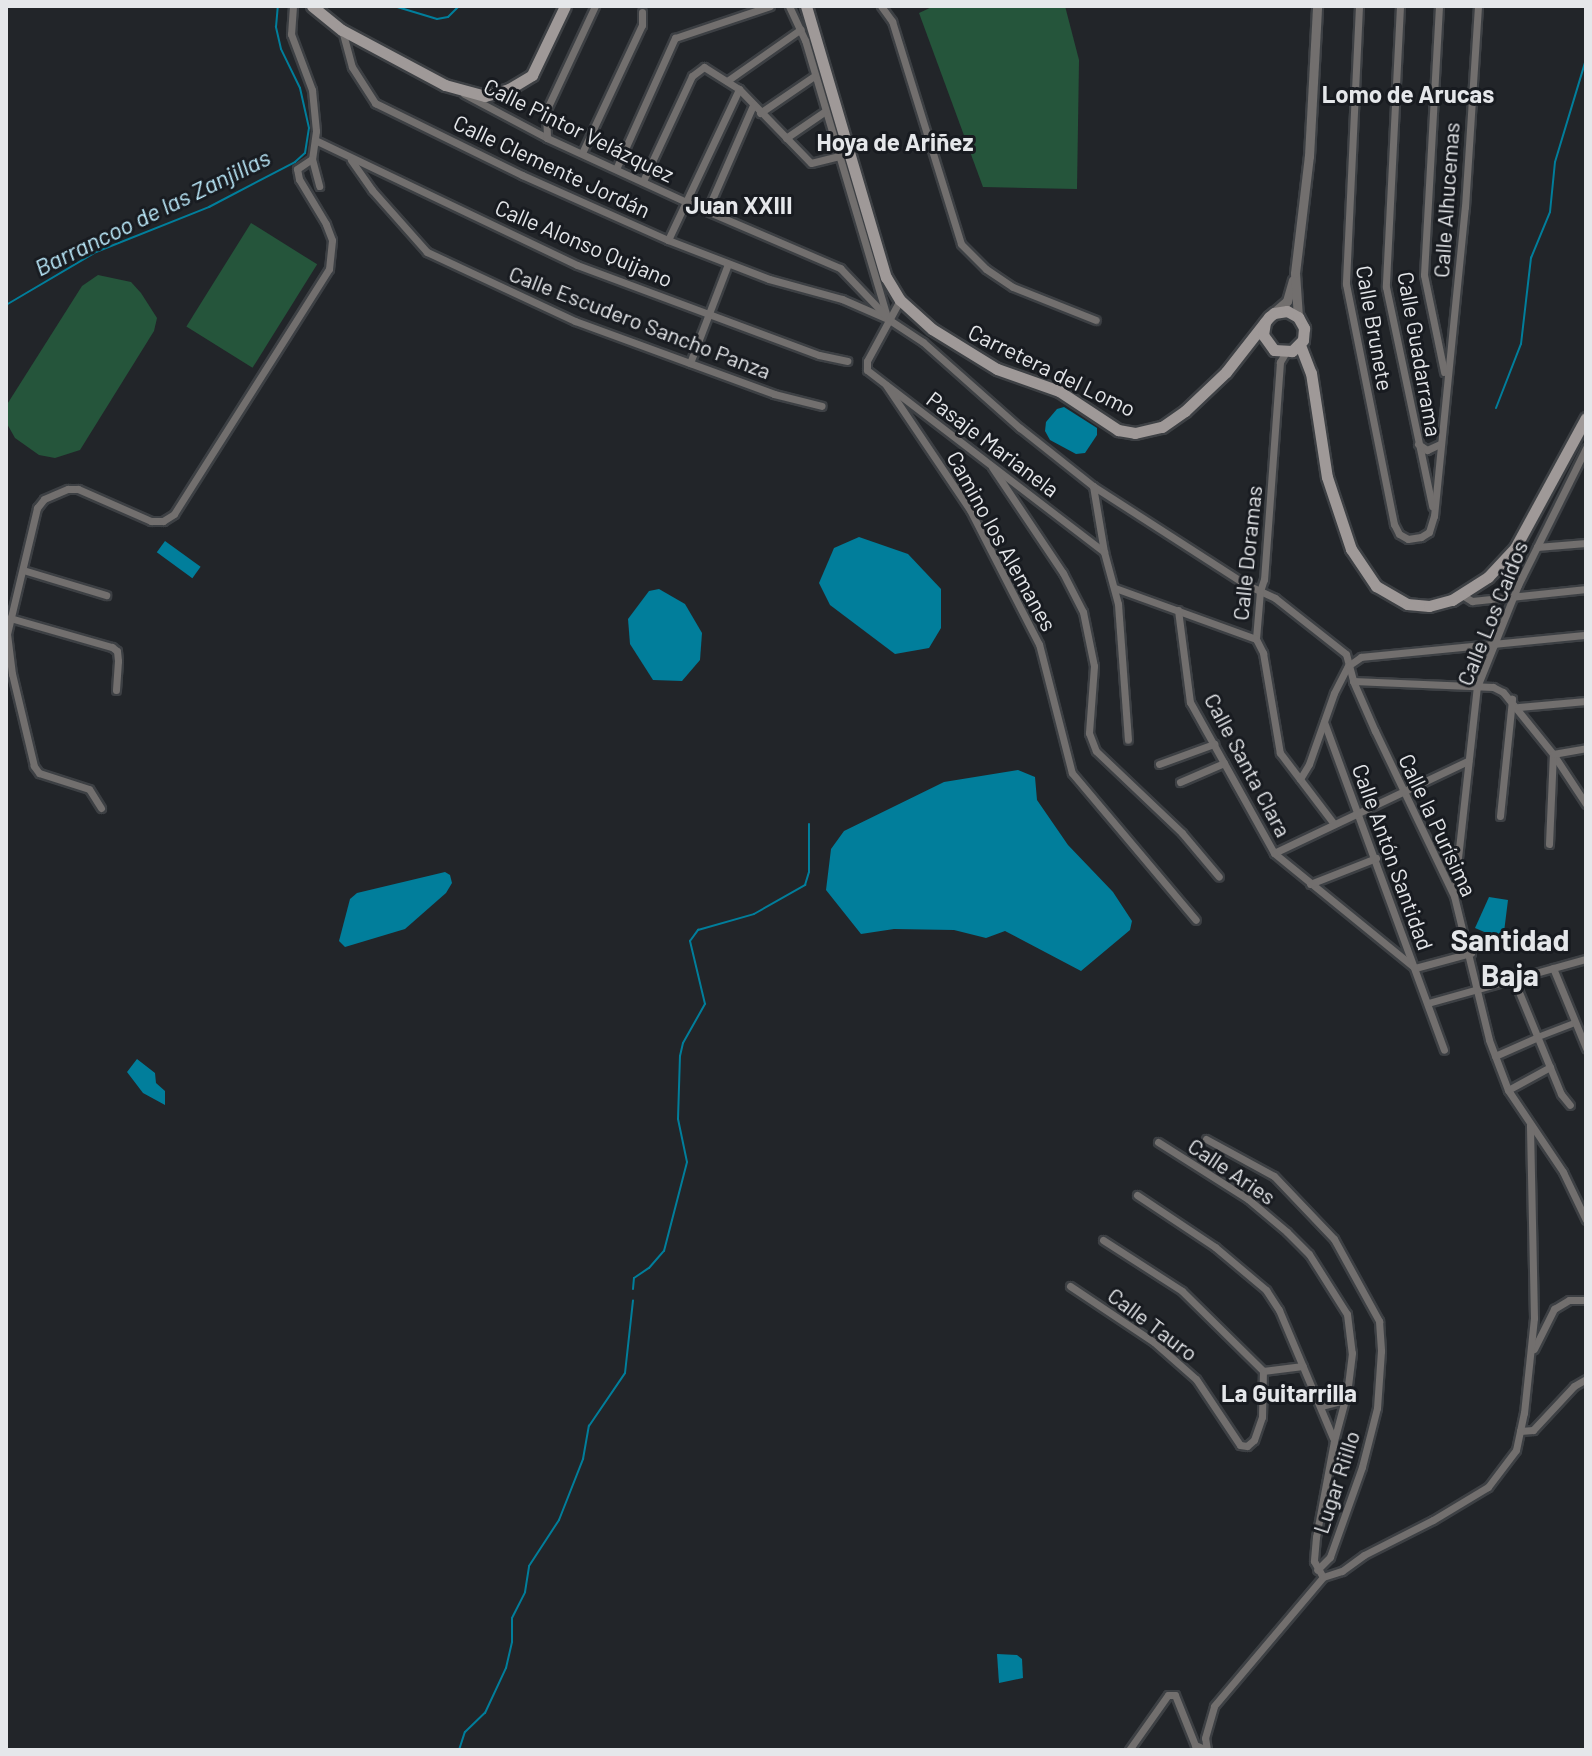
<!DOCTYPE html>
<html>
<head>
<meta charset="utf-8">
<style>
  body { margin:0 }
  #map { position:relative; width:1592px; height:1756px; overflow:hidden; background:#222529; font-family:Barlow,sans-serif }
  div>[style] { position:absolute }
  .green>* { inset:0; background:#25553b; transform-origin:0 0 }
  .water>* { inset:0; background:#017e9b; transform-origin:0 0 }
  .stream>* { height:2px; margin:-1px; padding:0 1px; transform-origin:1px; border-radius:1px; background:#017e9b }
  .roads { filter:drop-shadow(2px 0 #3d4044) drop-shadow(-2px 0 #3d4044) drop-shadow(0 2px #3d4044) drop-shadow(0 -2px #3d4044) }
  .pedestrian>* { height:6px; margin:-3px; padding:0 3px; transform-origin:3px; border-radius:3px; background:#726f6e }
  .minor>* { height:7px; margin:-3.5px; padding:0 3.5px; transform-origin:3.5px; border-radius:3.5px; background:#726f6e }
  .tertiary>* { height:9px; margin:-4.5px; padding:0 4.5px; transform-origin:4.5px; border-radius:4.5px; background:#726f6e }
  .secondary>* { height:11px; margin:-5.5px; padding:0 5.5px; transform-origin:5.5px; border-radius:5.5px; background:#9f9998 }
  span { translate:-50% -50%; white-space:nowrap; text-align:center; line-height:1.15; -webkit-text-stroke:6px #181b20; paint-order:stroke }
  .street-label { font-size:22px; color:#e5e7ea }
  .neighbourhood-label { font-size:24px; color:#e5e7ea; font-weight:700 }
  .water-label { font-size:24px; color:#bae8f9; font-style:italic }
  .district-label { font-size:30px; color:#e5e7ea; font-weight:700 }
  .frame { position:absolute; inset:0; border:8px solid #e5e7ea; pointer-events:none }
</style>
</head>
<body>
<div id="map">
  <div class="green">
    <div style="clip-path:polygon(934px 6px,1065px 6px,1079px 60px,1077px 189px,983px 187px,919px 13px)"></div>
    <div style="left:251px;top:223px;width:78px;height:122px;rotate:32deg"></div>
    <div style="clip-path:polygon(98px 275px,131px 282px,141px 293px,157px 318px,154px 331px,80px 450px,55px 458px,39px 455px,15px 438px,6px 422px,6px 406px,82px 286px)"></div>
  </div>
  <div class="water">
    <div style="clip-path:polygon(1064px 407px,1097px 428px,1097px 435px,1085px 453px,1076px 454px,1050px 440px,1045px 431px,1046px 422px,1057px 409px)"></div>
    <div style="clip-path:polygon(859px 537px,908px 554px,941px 589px,941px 628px,929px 648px,895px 654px,830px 605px,819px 583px,834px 548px)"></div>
    <div style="left:165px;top:541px;width:44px;height:14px;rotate:36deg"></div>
    <div style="clip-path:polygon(659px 589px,685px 604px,702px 633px,700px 660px,682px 681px,653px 680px,630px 644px,628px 619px,649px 591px)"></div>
    <div style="clip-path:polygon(1018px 770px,1035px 777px,1037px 800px,1068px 845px,1113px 892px,1132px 921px,1130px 930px,1081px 971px,1005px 931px,986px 938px,954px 930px,894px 929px,861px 934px,826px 890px,831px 849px,844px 831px,944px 782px)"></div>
    <div style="clip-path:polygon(445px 872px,450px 875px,452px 883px,446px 893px,405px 929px,345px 947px,339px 941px,350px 899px,357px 893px)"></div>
    <div style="clip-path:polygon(1489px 897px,1508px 900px,1503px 940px,1475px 928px)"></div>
    <div style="clip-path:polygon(137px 1059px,155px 1073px,156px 1083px,165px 1091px,165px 1105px,143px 1093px,127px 1072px)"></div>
    <div style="clip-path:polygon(997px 1654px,1017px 1655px,1022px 1659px,1023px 1678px,999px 1683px)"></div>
  </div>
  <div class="stream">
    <div style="left:394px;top:6px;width:45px;rotate:16.8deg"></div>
    <div style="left:437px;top:19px;width:11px;rotate:-10deg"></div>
    <div style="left:448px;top:17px;width:16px;rotate:-45deg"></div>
    <div style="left:6px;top:305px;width:104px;rotate:-30.5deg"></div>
    <div style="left:96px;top:252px;width:122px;rotate:-21.7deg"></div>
    <div style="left:209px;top:207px;width:97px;rotate:-27.6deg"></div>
    <div style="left:295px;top:162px;width:13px;rotate:-42deg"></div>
    <div style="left:305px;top:153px;width:25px;rotate:-81deg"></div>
    <div style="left:309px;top:128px;width:41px;rotate:-102.7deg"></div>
    <div style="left:300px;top:88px;width:43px;rotate:-116deg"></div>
    <div style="left:281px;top:49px;width:23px;rotate:-103deg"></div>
    <div style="left:276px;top:27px;width:21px;rotate:-85deg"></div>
    <div style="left:1496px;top:408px;width:69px;rotate:-68.7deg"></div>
    <div style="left:1521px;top:344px;width:87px;rotate:-83.4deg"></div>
    <div style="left:1531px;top:258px;width:50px;rotate:-67.6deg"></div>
    <div style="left:1550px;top:212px;width:50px;rotate:-84.3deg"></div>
    <div style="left:1555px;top:162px;width:108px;rotate:-73.2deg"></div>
    <div style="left:633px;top:1289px;width:11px;rotate:-85deg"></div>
    <div style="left:634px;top:1278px;width:18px;rotate:-34deg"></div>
    <div style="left:649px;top:1268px;width:23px;rotate:-49deg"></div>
    <div style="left:664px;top:1251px;width:92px;rotate:-75.5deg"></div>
    <div style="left:687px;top:1162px;width:44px;rotate:-101.8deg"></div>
    <div style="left:678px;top:1119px;width:63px;rotate:-88.2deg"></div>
    <div style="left:680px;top:1056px;width:13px;rotate:-77deg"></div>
    <div style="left:683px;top:1043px;width:45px;rotate:-60.6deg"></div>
    <div style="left:705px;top:1004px;width:65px;rotate:-103.4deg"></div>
    <div style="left:690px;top:941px;width:14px;rotate:-54deg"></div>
    <div style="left:698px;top:930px;width:58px;rotate:-15.9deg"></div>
    <div style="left:754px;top:914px;width:59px;rotate:-29.6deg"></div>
    <div style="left:805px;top:885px;width:14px;rotate:-73deg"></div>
    <div style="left:809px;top:872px;width:48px;rotate:-90deg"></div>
    <div style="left:459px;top:1750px;width:19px;rotate:-72deg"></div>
    <div style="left:465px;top:1732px;width:28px;rotate:-44deg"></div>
    <div style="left:485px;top:1713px;width:50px;rotate:-65deg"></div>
    <div style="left:506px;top:1668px;width:27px;rotate:-77deg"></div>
    <div style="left:512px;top:1642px;width:24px;rotate:-90deg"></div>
    <div style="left:512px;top:1618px;width:29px;rotate:-63deg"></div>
    <div style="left:525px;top:1592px;width:26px;rotate:-81deg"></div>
    <div style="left:529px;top:1566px;width:55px;rotate:-56.9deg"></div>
    <div style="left:559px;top:1520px;width:66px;rotate:-68.5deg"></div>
    <div style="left:583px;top:1459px;width:34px;rotate:-80deg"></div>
    <div style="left:589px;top:1426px;width:64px;rotate:-55.8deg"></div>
    <div style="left:625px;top:1373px;width:73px;rotate:-83.7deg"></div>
  </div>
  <div class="roads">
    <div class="pedestrian">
      <div style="left:1538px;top:1037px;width:40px;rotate:-21deg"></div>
    </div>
    <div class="minor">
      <div style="left:293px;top:6px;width:28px;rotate:94deg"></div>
      <div style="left:291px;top:34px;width:60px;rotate:69.4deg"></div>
      <div style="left:312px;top:90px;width:41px;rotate:84.4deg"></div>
      <div style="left:316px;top:131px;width:28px;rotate:98deg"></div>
      <div style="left:312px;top:159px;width:28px;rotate:75deg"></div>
      <div style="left:789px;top:6px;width:38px;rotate:65deg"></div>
      <div style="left:805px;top:40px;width:285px;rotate:73.5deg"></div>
      <div style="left:881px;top:6px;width:19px;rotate:54deg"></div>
      <div style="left:892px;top:21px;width:233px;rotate:72.8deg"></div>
      <div style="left:961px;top:244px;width:35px;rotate:45deg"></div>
      <div style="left:986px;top:269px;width:32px;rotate:34deg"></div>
      <div style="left:1013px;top:287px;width:89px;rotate:21.7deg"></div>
      <div style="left:1359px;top:6px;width:278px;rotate:92.7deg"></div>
      <div style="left:1346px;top:284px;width:245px;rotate:78.7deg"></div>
      <div style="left:1394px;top:524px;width:11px;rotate:63deg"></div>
      <div style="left:1399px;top:534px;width:10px;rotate:29deg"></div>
      <div style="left:1408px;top:539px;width:13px;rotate:-9deg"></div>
      <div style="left:1421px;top:537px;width:9px;rotate:-32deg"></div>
      <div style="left:1429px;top:532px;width:17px;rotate:-73deg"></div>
      <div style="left:1434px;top:516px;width:311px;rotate:-84.3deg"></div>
      <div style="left:1465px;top:207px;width:201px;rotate:-86.3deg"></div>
      <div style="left:1400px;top:6px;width:281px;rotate:92.9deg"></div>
      <div style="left:1386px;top:287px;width:224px;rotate:78.1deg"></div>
      <div style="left:1439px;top:6px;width:269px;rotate:93.2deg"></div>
      <div style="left:1424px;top:275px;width:99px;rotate:78.3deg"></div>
      <div style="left:342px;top:30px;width:38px;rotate:75deg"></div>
      <div style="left:352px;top:67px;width:43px;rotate:57.4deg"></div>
      <div style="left:375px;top:103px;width:164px;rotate:26.1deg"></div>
      <div style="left:522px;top:175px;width:160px;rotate:24deg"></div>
      <div style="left:668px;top:240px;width:108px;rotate:21.1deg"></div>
      <div style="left:769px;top:279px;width:76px;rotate:15.3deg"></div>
      <div style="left:842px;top:299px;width:50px;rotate:23.5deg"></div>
      <div style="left:888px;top:319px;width:42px;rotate:33.3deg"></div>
      <div style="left:923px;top:342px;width:130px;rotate:41.6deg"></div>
      <div style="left:1020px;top:428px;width:93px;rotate:38.5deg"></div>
      <div style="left:1093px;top:486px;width:181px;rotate:32.8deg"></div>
      <div style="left:1245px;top:584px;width:33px;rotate:25deg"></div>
      <div style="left:1275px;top:598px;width:90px;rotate:38.3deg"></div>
      <div style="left:1346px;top:654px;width:28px;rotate:75deg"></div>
      <div style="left:1353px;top:681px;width:55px;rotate:66.3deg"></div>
      <div style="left:1375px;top:731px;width:183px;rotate:64.4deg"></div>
      <div style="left:1454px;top:896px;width:148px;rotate:76.3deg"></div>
      <div style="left:1489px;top:1040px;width:53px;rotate:69.2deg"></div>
      <div style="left:1508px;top:1090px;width:99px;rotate:56.1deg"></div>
      <div style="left:1563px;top:1172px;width:53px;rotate:64.4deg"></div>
      <div style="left:727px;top:81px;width:90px;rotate:-35.1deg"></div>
      <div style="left:464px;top:94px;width:94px;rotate:27.9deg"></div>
      <div style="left:547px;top:138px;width:153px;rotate:24.7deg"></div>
      <div style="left:686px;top:202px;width:168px;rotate:23.2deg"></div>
      <div style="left:840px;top:268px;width:68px;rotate:46.2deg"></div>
      <div style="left:760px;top:113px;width:65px;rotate:-34.4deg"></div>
      <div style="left:547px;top:138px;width:27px;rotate:-92deg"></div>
      <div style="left:546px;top:111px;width:116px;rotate:-65deg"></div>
      <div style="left:786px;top:138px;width:46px;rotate:-34.4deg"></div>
      <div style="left:315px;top:140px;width:290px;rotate:25.5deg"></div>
      <div style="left:577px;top:265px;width:258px;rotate:20.4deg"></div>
      <div style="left:819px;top:355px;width:29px;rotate:12deg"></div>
      <div style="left:582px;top:153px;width:141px;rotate:-64.9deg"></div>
      <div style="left:642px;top:25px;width:13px;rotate:-90deg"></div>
      <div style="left:351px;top:160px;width:37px;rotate:55deg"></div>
      <div style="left:372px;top:190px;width:83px;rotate:48.4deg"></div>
      <div style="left:427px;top:252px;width:163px;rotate:25deg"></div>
      <div style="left:575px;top:321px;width:212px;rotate:20.1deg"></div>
      <div style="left:774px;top:394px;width:49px;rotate:14deg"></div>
      <div style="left:616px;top:169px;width:144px;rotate:-65.8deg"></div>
      <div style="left:675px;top:38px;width:100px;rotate:-18.6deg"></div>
      <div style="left:643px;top:181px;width:116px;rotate:-65deg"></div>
      <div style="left:692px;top:76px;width:15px;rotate:-37deg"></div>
      <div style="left:704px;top:67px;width:41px;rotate:32.2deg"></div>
      <div style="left:739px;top:89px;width:103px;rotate:45.8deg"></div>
      <div style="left:811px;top:163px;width:29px;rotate:-14deg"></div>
      <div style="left:707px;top:211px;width:116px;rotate:-66.5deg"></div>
      <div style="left:668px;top:240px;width:167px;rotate:-64.8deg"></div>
      <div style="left:900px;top:300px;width:69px;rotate:118.4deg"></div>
      <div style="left:867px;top:361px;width:9px;rotate:90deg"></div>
      <div style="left:867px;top:370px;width:299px;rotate:37.5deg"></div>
      <div style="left:1286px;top:352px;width:12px;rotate:121deg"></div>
      <div style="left:1280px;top:362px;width:218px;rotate:94.2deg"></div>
      <div style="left:1264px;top:579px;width:13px;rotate:108deg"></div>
      <div style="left:1260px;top:591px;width:48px;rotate:94.8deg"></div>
      <div style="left:1256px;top:639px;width:16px;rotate:63deg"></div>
      <div style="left:1263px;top:653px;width:101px;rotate:80.4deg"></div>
      <div style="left:1280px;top:753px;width:89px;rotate:52.7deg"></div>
      <div style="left:690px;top:363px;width:106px;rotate:-69deg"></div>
      <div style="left:886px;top:385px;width:151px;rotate:56.1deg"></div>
      <div style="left:970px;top:510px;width:151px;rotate:62.8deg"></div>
      <div style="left:1039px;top:644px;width:133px;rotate:75.7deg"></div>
      <div style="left:1072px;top:773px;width:192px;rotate:49.9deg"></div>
      <div style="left:1418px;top:444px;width:11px;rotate:34deg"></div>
      <div style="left:1427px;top:450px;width:14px;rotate:-25deg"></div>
      <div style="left:992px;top:467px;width:128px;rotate:56.2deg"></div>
      <div style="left:1063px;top:573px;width:44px;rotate:62.9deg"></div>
      <div style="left:1083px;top:612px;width:55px;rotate:78.5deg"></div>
      <div style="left:1094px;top:666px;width:67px;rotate:94.3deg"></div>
      <div style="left:1089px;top:733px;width:19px;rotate:69deg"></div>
      <div style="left:1096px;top:751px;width:119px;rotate:43.6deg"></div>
      <div style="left:1182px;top:833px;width:57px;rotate:49.9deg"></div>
      <div style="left:1093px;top:486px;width:67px;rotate:80.5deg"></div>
      <div style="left:1104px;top:552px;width:54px;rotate:74.9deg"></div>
      <div style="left:1118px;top:604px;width:136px;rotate:85.8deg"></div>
      <div style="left:1537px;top:547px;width:49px;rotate:-4.7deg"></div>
      <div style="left:23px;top:570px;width:87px;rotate:16.8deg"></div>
      <div style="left:1115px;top:588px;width:150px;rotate:19.9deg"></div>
      <div style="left:1462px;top:595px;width:12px;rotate:31deg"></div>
      <div style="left:1472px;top:601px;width:115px;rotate:-6deg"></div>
      <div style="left:1178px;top:610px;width:93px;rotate:82.6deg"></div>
      <div style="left:1190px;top:702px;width:173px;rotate:60.9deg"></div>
      <div style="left:1274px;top:853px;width:182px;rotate:39.2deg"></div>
      <div style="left:1415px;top:968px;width:58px;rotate:-15deg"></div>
      <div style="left:10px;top:618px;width:106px;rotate:15.9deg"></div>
      <div style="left:112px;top:647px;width:6px;rotate:39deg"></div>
      <div style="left:117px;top:651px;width:10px;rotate:84deg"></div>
      <div style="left:118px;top:661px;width:29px;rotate:94deg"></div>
      <div style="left:1353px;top:681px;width:140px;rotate:2.5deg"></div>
      <div style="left:1493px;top:687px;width:11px;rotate:27deg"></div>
      <div style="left:1503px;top:692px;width:80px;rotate:51.1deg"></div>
      <div style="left:1553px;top:754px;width:60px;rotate:56.6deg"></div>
      <div style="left:1519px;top:707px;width:67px;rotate:-5.1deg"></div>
      <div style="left:1324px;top:722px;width:349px;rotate:69.9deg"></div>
      <div style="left:1159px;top:764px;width:59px;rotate:-20deg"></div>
      <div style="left:1300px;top:779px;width:17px;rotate:-59deg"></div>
      <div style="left:1309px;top:764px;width:75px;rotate:-70.6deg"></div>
      <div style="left:1334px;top:693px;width:30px;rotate:-63deg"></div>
      <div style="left:1348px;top:666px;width:16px;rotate:-35deg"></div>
      <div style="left:1361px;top:657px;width:226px;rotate:-5.6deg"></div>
      <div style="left:1180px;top:782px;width:48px;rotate:-23.4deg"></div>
      <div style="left:101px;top:808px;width:22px;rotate:-122deg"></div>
      <div style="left:89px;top:789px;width:52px;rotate:-162.3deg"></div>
      <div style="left:39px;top:773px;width:9px;rotate:-126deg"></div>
      <div style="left:34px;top:766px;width:95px;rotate:-103.4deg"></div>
      <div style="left:12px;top:674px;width:40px;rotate:-97.1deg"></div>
      <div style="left:7px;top:634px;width:130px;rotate:-76.6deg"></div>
      <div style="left:37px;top:508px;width:11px;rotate:-52deg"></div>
      <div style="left:44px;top:499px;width:26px;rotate:-23deg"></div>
      <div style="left:68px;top:489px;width:10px"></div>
      <div style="left:78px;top:489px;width:80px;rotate:23.7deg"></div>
      <div style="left:151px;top:521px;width:12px"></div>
      <div style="left:163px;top:521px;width:13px;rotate:-32deg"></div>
      <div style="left:174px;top:514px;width:290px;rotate:-57.7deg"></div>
      <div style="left:329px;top:269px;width:29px;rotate:-84deg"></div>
      <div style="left:332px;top:240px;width:17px;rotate:-111deg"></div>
      <div style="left:326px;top:224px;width:52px;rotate:-121deg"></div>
      <div style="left:299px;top:179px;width:10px;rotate:-101deg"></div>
      <div style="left:297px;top:169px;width:18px;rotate:-34deg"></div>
      <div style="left:1500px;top:816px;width:118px;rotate:-84.1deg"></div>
      <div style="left:1549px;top:844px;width:90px;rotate:-87.5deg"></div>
      <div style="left:1553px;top:754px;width:34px;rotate:-10deg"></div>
      <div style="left:1274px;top:853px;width:215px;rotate:-25.4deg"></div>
      <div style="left:1310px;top:884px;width:71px;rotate:-21.5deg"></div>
      <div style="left:1454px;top:894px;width:208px;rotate:-83.7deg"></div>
      <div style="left:1477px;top:687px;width:110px;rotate:-68.1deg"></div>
      <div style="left:1518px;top:585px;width:153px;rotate:-63.6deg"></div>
      <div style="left:1553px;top:968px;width:87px;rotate:67.6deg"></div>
      <div style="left:1514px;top:980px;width:123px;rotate:67.6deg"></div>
      <div style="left:1561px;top:1094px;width:14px;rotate:51deg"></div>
      <div style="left:1428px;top:1003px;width:164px;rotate:-15.6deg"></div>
      <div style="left:1495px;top:1056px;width:47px;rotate:-23.8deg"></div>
      <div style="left:1508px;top:1090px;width:48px;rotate:-28.7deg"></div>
      <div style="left:1206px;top:1139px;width:77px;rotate:28.6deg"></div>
      <div style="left:1274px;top:1176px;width:87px;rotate:46.4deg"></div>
      <div style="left:1334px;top:1239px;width:94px;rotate:61.2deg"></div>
      <div style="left:1379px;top:1321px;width:30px;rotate:86deg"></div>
      <div style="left:1381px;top:1351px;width:57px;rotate:94deg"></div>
      <div style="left:1377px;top:1408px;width:61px;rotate:104.3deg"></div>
      <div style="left:1362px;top:1467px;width:96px;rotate:109.6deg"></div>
      <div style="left:1330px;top:1557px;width:18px;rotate:135deg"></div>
      <div style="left:1158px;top:1142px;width:107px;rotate:32.3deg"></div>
      <div style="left:1248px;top:1199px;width:51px;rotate:40.2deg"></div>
      <div style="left:1287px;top:1232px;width:31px;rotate:45deg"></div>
      <div style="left:1309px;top:1254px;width:71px;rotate:57.7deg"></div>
      <div style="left:1347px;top:1314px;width:39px;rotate:83deg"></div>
      <div style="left:1352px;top:1353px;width:39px;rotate:97deg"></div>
      <div style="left:1347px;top:1392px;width:51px;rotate:104.9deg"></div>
      <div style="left:1334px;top:1441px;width:98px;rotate:100.6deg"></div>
      <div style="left:1316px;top:1537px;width:24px;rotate:95deg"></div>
      <div style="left:1314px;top:1561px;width:18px;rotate:61deg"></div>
      <div style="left:1137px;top:1195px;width:94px;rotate:33.7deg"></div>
      <div style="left:1215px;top:1247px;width:67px;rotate:40.1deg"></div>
      <div style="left:1266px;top:1290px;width:24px;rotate:57deg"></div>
      <div style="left:1279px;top:1310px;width:139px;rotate:67.1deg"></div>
      <div style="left:1103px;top:1240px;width:94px;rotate:32.8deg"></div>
      <div style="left:1182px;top:1291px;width:114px;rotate:44.6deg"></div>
      <div style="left:1263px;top:1371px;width:40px;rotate:-7.1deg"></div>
      <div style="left:1070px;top:1286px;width:101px;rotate:33.7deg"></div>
      <div style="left:1154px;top:1342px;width:56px;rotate:41.4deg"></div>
      <div style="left:1196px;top:1379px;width:79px;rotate:56.3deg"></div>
      <div style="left:1240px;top:1445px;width:7px;rotate:8deg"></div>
      <div style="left:1247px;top:1446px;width:9px;rotate:-41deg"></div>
      <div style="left:1254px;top:1440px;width:24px;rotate:-71deg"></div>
      <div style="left:1262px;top:1417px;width:46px;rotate:-88.8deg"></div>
      <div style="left:1534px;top:1349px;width:45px;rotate:-63.4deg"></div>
      <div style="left:1554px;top:1309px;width:17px;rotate:-31deg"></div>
      <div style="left:1569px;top:1300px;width:17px"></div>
      <div style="left:1321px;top:1406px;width:25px;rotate:-14deg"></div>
      <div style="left:1520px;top:1431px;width:13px;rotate:-4deg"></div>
      <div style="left:1533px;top:1430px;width:60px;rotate:-47deg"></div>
      <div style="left:1574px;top:1386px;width:14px;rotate:-30deg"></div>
      <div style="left:1129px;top:1750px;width:67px;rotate:-54.7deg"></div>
      <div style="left:1168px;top:1695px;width:7px"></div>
      <div style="left:1175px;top:1695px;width:54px;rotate:68.2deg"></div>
      <div style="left:1195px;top:1745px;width:13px;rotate:23deg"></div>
      <div style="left:1207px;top:1750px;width:12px;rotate:-99deg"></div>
      <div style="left:1205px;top:1738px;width:33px;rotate:-74deg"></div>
      <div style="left:1214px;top:1706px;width:169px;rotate:-49.8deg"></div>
      <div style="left:1323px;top:1577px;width:20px;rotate:-18deg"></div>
      <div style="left:1342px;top:1571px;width:27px;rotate:-36deg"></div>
      <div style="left:1364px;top:1555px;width:77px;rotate:-26.9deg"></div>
      <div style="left:1433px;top:1520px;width:64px;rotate:-31deg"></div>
      <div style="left:1488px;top:1487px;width:46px;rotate:-52.9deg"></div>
      <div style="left:1516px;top:1450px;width:38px;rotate:-78deg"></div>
      <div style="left:1524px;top:1413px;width:96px;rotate:-84deg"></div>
      <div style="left:1534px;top:1318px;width:193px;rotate:-91.2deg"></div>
    </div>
    <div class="tertiary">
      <div style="left:1272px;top:314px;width:20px;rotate:-41deg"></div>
      <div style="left:1287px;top:301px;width:22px;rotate:-74deg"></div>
      <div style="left:1298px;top:317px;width:44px;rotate:-93.9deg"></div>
      <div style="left:1295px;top:273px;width:118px;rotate:-83.2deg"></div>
      <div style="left:1309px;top:156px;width:150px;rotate:-86.9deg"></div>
    </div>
    <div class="secondary">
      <div style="left:312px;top:6px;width:38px;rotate:39deg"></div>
      <div style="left:342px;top:30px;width:117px;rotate:28.1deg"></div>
      <div style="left:445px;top:85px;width:41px;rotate:15.4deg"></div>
      <div style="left:485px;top:96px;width:25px;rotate:-16deg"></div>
      <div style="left:509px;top:89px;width:27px;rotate:-31deg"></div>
      <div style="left:532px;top:75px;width:76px;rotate:-64.4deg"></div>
      <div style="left:806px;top:6px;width:283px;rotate:73.6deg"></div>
      <div style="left:886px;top:277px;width:27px;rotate:59deg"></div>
      <div style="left:900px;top:300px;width:43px;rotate:42.2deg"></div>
      <div style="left:932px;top:329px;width:76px;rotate:31.6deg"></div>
      <div style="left:997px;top:369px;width:66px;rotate:19.5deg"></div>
      <div style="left:1059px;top:391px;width:71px;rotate:33.5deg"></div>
      <div style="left:1118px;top:430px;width:17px;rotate:10deg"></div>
      <div style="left:1135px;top:433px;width:28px;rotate:-13deg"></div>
      <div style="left:1162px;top:427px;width:28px;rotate:-35deg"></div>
      <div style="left:1185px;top:411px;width:57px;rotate:-43.6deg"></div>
      <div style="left:1226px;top:372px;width:70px;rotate:-52deg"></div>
      <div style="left:1269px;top:317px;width:6px;rotate:-39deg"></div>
      <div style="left:1274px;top:313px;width:13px;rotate:-9deg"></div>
      <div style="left:1287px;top:311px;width:13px;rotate:29deg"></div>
      <div style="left:1298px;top:317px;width:13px;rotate:61deg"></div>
      <div style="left:1304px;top:328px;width:12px;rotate:95deg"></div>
      <div style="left:1303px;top:340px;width:16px;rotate:135deg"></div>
      <div style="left:1292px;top:351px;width:18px;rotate:-177deg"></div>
      <div style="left:1274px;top:350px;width:19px;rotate:-126deg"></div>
      <div style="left:1263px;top:335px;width:13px;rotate:-81deg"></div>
      <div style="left:1300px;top:345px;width:30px;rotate:69deg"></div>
      <div style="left:1311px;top:373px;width:105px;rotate:81.3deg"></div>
      <div style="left:1327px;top:477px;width:76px;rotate:71.6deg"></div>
      <div style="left:1351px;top:549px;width:45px;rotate:56deg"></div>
      <div style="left:1376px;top:586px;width:36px;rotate:30deg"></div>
      <div style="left:1407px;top:604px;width:22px;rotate:5deg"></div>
      <div style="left:1429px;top:606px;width:24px;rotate:-15deg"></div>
      <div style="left:1452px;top:600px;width:43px;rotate:-32.6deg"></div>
      <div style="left:1488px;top:577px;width:40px;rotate:-47deg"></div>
      <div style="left:1515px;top:548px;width:148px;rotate:-61.4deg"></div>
    </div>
  </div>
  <div class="street-label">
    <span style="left:579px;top:130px;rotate:26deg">Calle Pintor Velázquez</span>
    <span style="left:552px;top:166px;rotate:25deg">Calle Clemente Jordán</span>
    <span style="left:1446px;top:200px;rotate:-86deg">Calle Alhucemas</span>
    <span style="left:584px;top:243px;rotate:23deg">Calle Alonso Quijano</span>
    <span style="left:640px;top:322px;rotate:21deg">Calle Escudero Sancho Panza</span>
    <span style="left:1375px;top:328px;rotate:80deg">Calle Brunete</span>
    <span style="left:1420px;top:354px;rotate:80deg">Calle Guadarrama</span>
    <span style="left:1052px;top:370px;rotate:26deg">Carretera del Lomo</span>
    <span style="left:993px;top:444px;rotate:37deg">Pasaje Marianela</span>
    <span style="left:1002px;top:541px;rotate:61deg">Camino los Alemanes</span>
    <span style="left:1247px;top:553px;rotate:-84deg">Calle Doramas</span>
    <span style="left:1492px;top:613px;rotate:-68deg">Calle Los Caídos</span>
    <span style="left:1248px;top:765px;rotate:62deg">Calle Santa Clara</span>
    <span style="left:1438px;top:825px;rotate:65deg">Calle la Purísima</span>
    <span style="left:1393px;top:857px;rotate:70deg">Calle Antón Santidad</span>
    <span style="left:1232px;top:1171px;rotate:34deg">Calle Aries</span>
    <span style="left:1153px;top:1324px;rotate:37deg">Calle Tauro</span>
    <span style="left:1336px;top:1482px;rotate:-72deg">Lugar Riillo</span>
  </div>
  <div class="neighbourhood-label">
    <span style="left:1408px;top:94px">Lomo de Arucas</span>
    <span style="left:895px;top:142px">Hoya de Ariñez</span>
    <span style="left:739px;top:205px">Juan XXIII</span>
    <span style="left:1289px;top:1393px">La Guitarrilla</span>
  </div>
  <div class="water-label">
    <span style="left:152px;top:212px;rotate:-26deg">Barrancoo de las Zanjillas</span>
  </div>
  <div class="district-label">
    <span style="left:1510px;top:956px">Santidad<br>Baja</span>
  </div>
  <div class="frame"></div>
</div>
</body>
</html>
